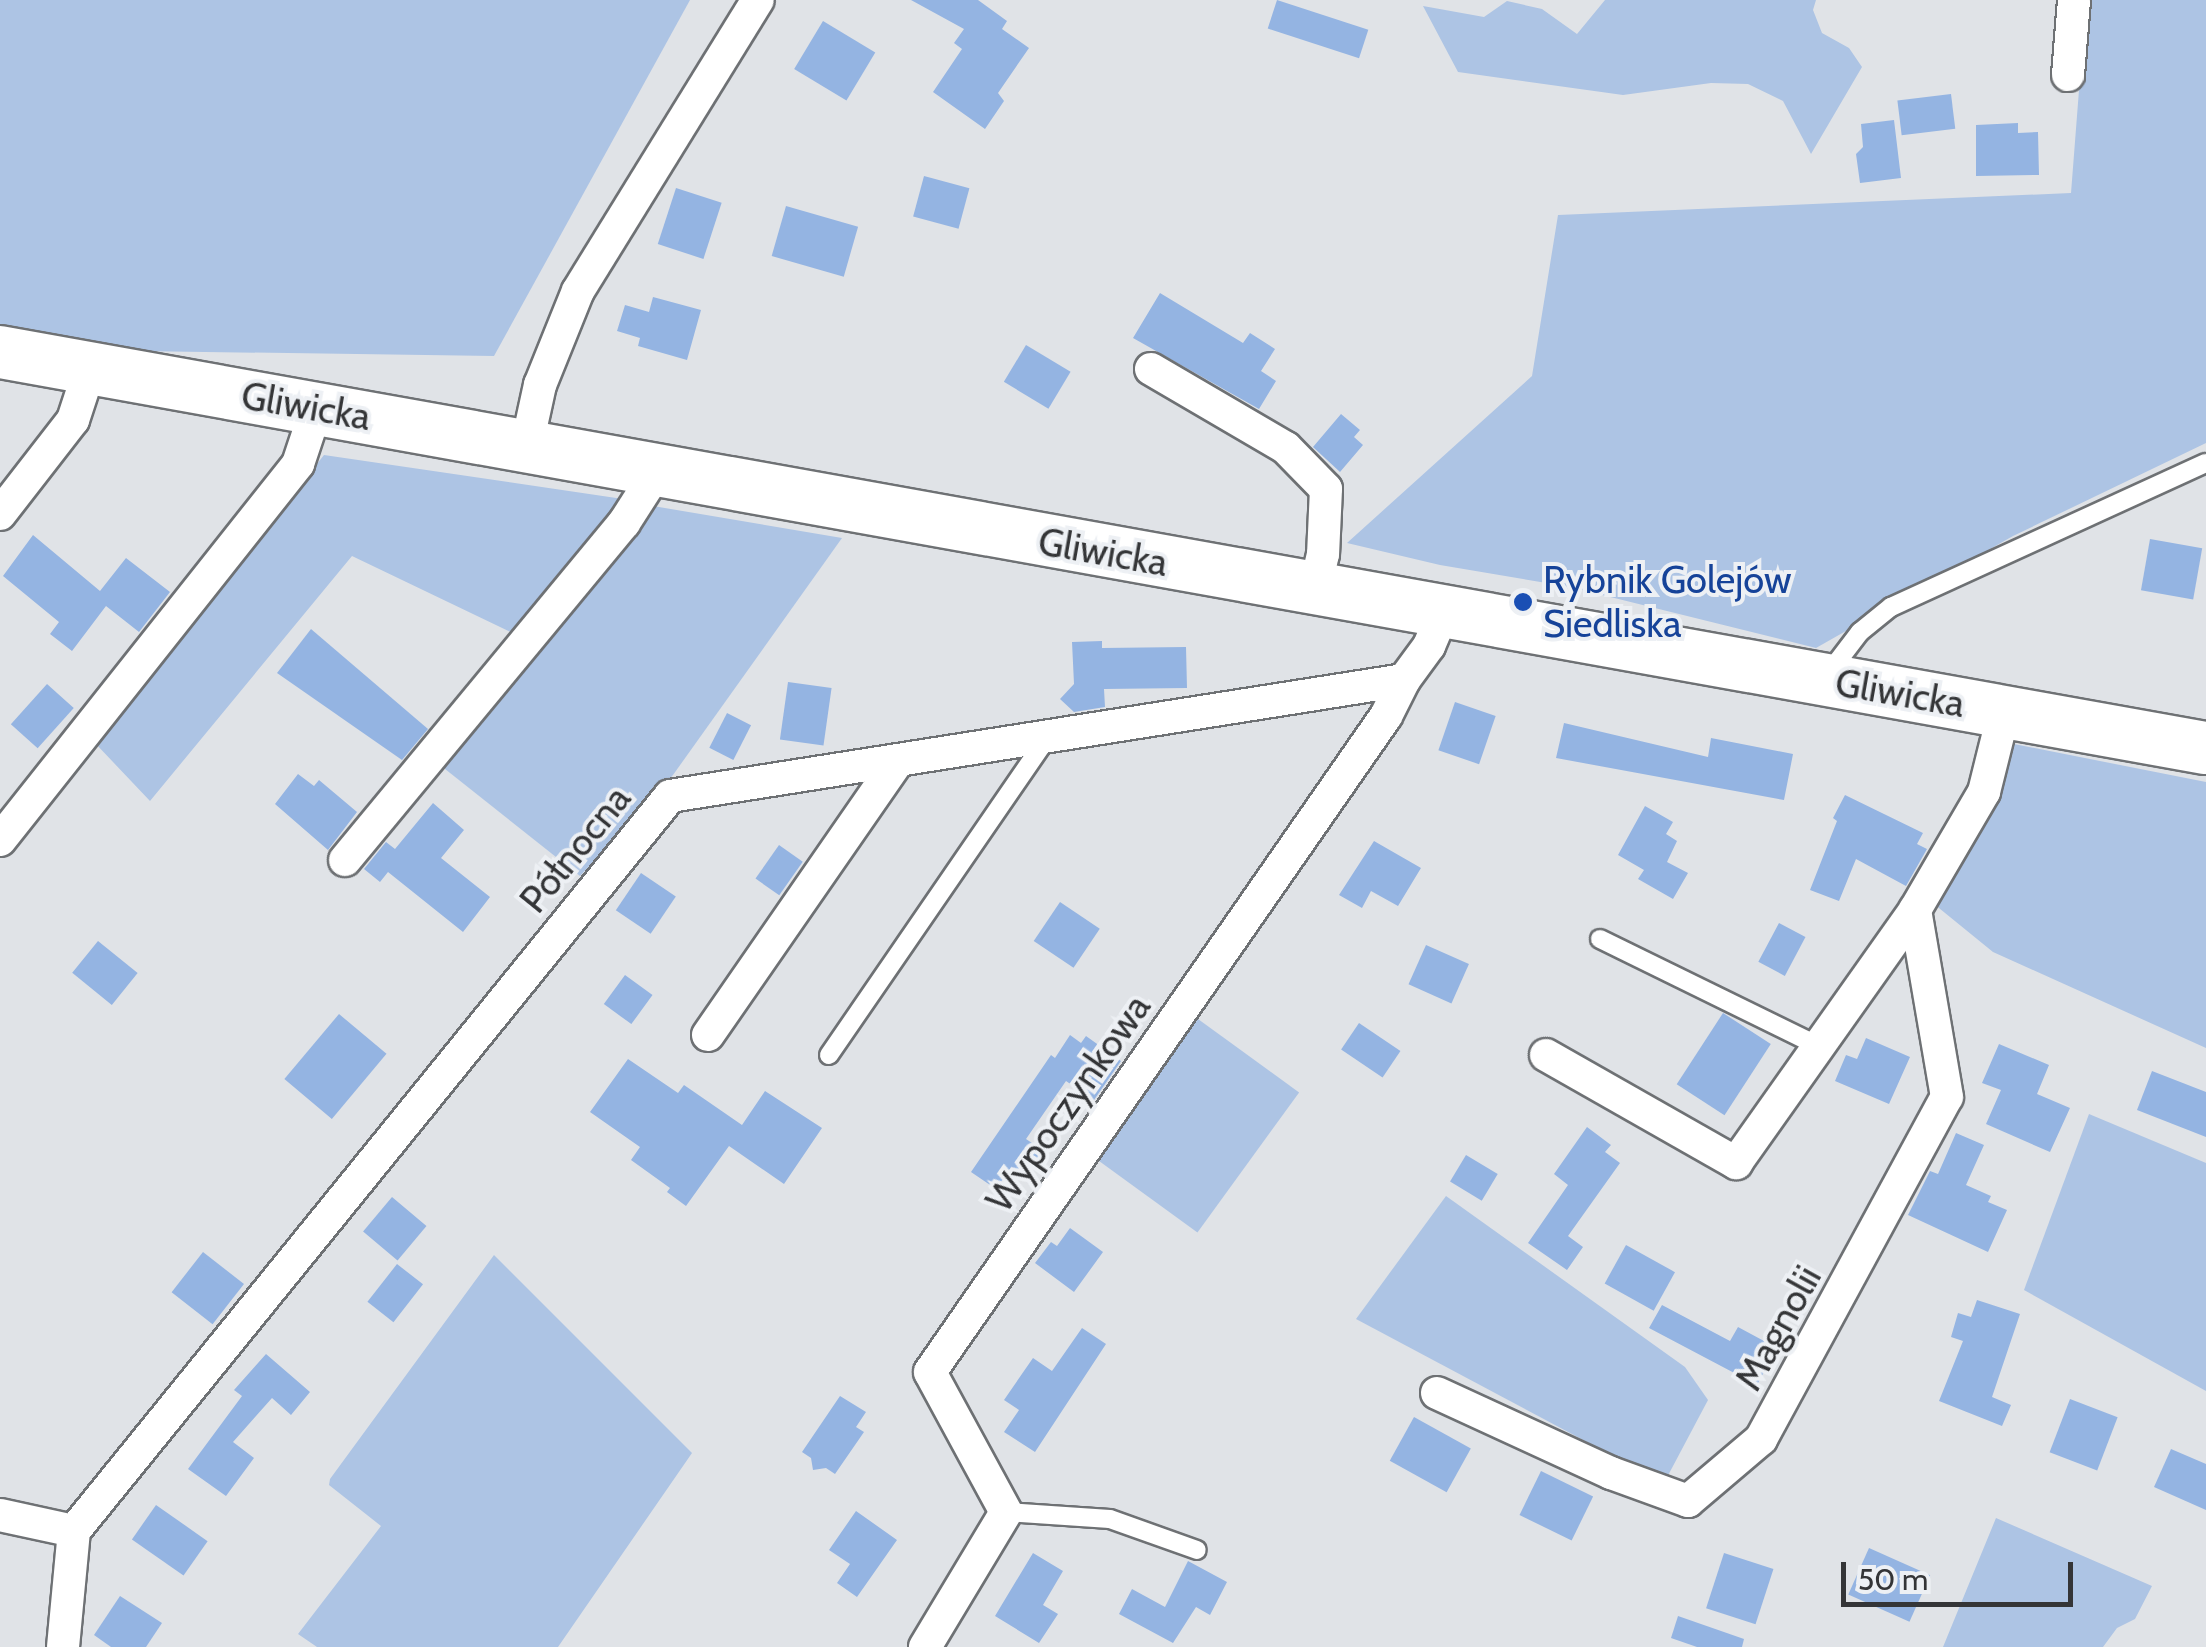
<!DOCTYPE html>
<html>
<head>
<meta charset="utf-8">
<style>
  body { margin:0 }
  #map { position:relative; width:2206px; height:1647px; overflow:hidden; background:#e0e3e7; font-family:Cabin,sans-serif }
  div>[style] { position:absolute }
  .green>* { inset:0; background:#adc4e4; transform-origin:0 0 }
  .building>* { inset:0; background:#94b4e2; transform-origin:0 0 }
  .roads { filter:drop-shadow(2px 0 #6e7174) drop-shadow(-2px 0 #6e7174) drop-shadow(0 2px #6e7174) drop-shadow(0 -2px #6e7174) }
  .lane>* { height:18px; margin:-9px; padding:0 9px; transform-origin:9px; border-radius:9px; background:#fff }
  .street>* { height:32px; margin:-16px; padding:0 16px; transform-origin:16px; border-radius:16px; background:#fff }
  .primary>* { height:52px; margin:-26px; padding:0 26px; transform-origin:26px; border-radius:26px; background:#fff }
  .dots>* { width:28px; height:28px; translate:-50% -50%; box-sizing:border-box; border:5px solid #edf0f4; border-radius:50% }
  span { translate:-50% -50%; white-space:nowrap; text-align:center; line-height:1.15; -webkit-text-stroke:8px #edf0f4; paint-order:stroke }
  .street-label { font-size:38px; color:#343537 }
  .transit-label { font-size:38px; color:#164399 }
  .left { translate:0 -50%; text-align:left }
  .scale { position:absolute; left:1841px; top:1562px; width:232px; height:45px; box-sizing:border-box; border:5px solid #343537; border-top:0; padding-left:12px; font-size:30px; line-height:35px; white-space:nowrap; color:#343537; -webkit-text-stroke:8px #edf0f4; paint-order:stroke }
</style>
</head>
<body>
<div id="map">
  <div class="green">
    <div style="clip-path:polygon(0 0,690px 0,494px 356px,0 349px)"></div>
    <div style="clip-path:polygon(1605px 0,1816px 0,1813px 10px,1822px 33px,1849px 48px,1862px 67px,1811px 154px,1783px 101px,1748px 84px,1711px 83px,1623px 95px,1458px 72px,1423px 6px,1484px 17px,1507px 1px,1542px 9px,1577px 34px)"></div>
    <div style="clip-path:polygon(2086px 0,2206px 0,2206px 443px,2013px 536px,1816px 648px,1570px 587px,1440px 565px,1347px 543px,1532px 376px,1558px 215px,2071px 193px)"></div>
    <div style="clip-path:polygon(324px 455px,623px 499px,517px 635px,352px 556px,150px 801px,95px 743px)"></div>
    <div style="clip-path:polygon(653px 506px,842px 538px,673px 775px,580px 876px,440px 765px)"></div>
    <div style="clip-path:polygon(2014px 744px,2206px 782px,2206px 1048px,1993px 952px,1934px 904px,1997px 793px)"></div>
    <div style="left:1198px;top:1019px;width:125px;height:173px;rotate:36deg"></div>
    <div style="clip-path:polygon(2089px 1114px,2206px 1163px,2206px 1391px,2024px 1290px)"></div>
    <div style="clip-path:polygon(1446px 1196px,1685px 1367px,1708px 1400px,1664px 1483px,1356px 1319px)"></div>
    <div style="clip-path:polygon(494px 1255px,692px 1453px,558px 1647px,317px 1647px,298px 1634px,381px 1526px,329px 1485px,330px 1479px)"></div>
    <div style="clip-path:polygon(1996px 1518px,2152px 1586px,2135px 1619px,2117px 1628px,2103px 1647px,1943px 1647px)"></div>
  </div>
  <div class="building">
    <div style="clip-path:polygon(911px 0,978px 0,1007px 21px,1002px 29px,1029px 48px,998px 93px,1004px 101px,985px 129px,933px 92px,962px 49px,954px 43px,964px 29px)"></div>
    <div style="left:1277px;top:0;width:96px;height:30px;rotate:18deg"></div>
    <div style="left:823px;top:21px;width:61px;height:56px;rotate:31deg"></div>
    <div style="left:1951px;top:94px;width:35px;height:54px;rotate:83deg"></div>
    <div style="clip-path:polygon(1894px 120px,1901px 178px,1860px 183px,1856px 154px,1863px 147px,1861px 124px)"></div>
    <div style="clip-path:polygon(2018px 123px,2018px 133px,2038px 132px,2039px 175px,1976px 176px,1976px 125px)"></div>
    <div style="left:924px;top:176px;width:47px;height:42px;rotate:15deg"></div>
    <div style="left:676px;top:188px;width:48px;height:59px;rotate:18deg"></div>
    <div style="left:786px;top:206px;width:75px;height:52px;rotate:16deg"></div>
    <div style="clip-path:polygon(1160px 293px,1243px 343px,1250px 333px,1275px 349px,1261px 371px,1276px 381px,1259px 409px,1133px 338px)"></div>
    <div style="clip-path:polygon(653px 297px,701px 310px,687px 360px,638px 346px,640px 338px,617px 331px,625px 305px,649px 312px)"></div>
    <div style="left:1026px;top:345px;width:52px;height:43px;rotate:31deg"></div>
    <div style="clip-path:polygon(1341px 414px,1360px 430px,1354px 437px,1363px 445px,1340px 472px,1313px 447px)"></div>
    <div style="clip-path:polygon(33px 535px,100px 591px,126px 558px,170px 592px,139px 632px,106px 606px,72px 651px,50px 634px,59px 622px,3px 576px)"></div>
    <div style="left:2150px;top:539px;width:53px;height:52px;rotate:10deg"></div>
    <div style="clip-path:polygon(311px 629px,428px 729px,402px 760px,277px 673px)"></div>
    <div style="clip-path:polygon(1102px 641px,1102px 648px,1186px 647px,1187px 688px,1104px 689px,1105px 707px,1074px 712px,1060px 699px,1074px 684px,1072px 642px)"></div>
    <div style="left:788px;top:682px;width:44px;height:58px;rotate:8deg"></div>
    <div style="left:47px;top:684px;width:36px;height:54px;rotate:42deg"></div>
    <div style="left:1455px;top:702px;width:43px;height:51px;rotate:19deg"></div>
    <div style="left:727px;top:713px;width:27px;height:39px;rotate:27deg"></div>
    <div style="clip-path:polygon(1564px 723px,1708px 757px,1711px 738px,1793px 754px,1784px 800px,1556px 758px)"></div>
    <div style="clip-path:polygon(298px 774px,314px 786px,319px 780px,357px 812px,328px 850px,275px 804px)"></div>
    <div style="clip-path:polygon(1845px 795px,1923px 833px,1917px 844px,1927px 849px,1906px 886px,1856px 859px,1839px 901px,1810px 890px,1837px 821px,1833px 818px)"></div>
    <div style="clip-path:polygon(433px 803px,464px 830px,441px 858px,490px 897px,463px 932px,388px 872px,380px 882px,364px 869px,386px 842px,395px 849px)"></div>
    <div style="clip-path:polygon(1645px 806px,1673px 822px,1666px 834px,1677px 841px,1667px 862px,1688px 873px,1673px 899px,1638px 879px,1644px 870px,1618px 855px)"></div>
    <div style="clip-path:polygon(1374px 841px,1421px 868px,1398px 906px,1371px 891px,1362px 908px,1339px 895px)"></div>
    <div style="left:779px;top:845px;width:29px;height:41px;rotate:35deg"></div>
    <div style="left:641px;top:873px;width:42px;height:45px;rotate:34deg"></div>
    <div style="left:1060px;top:902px;width:48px;height:47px;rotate:34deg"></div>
    <div style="left:1779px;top:923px;width:30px;height:44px;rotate:28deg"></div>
    <div style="left:98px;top:941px;width:51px;height:41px;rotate:39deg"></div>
    <div style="left:1426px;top:945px;width:47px;height:43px;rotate:24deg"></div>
    <div style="left:625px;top:975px;width:34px;height:36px;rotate:36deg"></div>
    <div style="left:1723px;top:1013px;width:57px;height:85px;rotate:33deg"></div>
    <div style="left:339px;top:1014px;width:62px;height:85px;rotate:40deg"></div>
    <div style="left:1359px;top:1023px;width:50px;height:32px;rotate:34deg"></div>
    <div style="clip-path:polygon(1070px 1035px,1081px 1043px,1086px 1036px,1121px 1061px,1094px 1100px,1066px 1081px,1026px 1139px,1044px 1151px,1024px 1179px,1010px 1169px,996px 1189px,971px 1172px,1051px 1055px,1055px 1058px)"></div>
    <div style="clip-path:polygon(1866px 1038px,1910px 1057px,1889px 1104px,1835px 1081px,1846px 1055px,1857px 1059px)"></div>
    <div style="clip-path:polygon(1999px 1044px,2049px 1065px,2037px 1094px,2070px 1108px,2050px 1152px,1986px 1124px,2001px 1090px,1982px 1083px)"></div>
    <div style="clip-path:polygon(628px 1059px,678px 1093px,684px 1085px,742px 1125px,765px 1091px,822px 1128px,784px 1184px,729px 1146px,686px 1206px,667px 1192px,670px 1188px,631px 1160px,640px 1147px,590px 1112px)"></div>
    <div style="clip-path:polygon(2152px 1071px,2206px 1092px,2206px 1137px,2137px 1110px)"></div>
    <div style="clip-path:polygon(1587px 1127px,1611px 1145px,1605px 1152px,1620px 1163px,1568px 1236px,1583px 1247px,1567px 1270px,1528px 1243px,1568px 1185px,1554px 1174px)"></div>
    <div style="clip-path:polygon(1956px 1133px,1984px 1145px,1966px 1185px,1991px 1196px,1988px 1202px,2007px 1210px,1988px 1252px,1908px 1215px,1930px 1171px,1938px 1174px)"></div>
    <div style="left:1466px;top:1155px;width:37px;height:31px;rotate:31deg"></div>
    <div style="left:392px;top:1197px;width:45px;height:45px;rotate:40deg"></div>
    <div style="clip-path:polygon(1070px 1228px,1103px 1252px,1074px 1292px,1035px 1263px,1051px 1242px,1057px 1246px)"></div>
    <div style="left:1626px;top:1245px;width:56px;height:44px;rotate:29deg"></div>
    <div style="left:203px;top:1252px;width:52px;height:51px;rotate:38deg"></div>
    <div style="left:397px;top:1264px;width:33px;height:48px;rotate:38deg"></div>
    <div style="clip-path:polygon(1977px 1300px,2020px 1314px,1992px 1397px,2011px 1405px,2002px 1426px,1939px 1401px,1963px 1341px,1951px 1337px,1958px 1313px,1971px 1317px)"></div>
    <div style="clip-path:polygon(1662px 1305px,1730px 1341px,1738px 1327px,1777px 1348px,1757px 1385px,1649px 1328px)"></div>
    <div style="clip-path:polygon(1082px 1328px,1106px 1344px,1035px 1452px,1004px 1432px,1019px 1410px,1004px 1400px,1033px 1358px,1052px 1371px)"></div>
    <div style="clip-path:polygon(266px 1354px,310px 1392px,291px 1415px,272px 1398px,233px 1442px,254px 1458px,226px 1496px,188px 1469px,242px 1396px,234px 1390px)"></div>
    <div style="clip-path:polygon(840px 1396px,866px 1412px,856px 1427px,864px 1432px,835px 1474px,826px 1468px,813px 1470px,811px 1458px,802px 1452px)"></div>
    <div style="left:2070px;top:1399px;width:51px;height:57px;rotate:21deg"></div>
    <div style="left:1414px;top:1417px;width:65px;height:50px;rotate:29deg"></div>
    <div style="clip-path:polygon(2171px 1449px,2206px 1464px,2206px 1510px,2154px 1487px)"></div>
    <div style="left:1541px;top:1471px;width:58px;height:49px;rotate:26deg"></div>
    <div style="left:156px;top:1505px;width:63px;height:42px;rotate:35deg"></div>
    <div style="clip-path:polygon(856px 1511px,897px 1540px,857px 1597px,837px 1583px,850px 1564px,829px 1550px)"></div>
    <div style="left:1869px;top:1548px;width:67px;height:51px;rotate:24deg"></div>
    <div style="clip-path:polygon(1033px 1553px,1063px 1571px,1043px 1605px,1058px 1614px,1039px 1643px,995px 1616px)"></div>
    <div style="left:1724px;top:1553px;width:52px;height:58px;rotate:18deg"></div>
    <div style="clip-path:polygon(1188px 1561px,1227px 1582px,1210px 1615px,1196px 1607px,1173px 1643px,1119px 1614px,1132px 1589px,1165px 1607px)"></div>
    <div style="clip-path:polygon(120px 1596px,162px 1623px,146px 1647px,111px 1647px,94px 1635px)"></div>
    <div style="clip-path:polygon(1678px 1616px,1744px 1639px,1742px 1647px,1697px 1647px,1671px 1638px)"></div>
  </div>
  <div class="roads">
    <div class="lane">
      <div style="left:1831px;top:675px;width:9px;rotate:-72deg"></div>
      <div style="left:1834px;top:666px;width:43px;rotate:-52.6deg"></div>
      <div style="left:1860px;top:632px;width:40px;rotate:-39deg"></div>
      <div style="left:1891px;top:607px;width:346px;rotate:-24.6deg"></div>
      <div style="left:1600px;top:939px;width:243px;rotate:26.1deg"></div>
      <div style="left:829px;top:1055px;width:383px;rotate:-55.5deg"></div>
      <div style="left:1006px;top:1512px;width:104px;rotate:3.9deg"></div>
      <div style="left:1110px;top:1519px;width:92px;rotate:19.6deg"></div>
    </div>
    <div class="street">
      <div style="left:2068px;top:75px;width:75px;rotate:-85.4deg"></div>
      <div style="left:1151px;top:369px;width:156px;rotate:30.3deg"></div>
      <div style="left:1286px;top:448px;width:57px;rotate:45.7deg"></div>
      <div style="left:1326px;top:489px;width:65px;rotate:92.6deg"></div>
      <div style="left:1323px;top:554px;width:37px;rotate:103deg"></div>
      <div style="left:526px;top:449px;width:66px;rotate:-77.7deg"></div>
      <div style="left:540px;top:385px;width:101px;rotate:-68deg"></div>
      <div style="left:578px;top:291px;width:342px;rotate:-58.3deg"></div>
      <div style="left:0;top:514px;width:119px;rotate:-52.2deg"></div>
      <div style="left:73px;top:420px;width:55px;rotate:-71.9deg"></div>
      <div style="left:0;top:840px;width:480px;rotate:-51.6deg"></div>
      <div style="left:298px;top:464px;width:60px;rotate:-71.6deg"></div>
      <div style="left:345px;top:860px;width:438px;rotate:-50.4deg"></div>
      <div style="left:624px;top:523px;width:59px;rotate:-57.4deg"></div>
      <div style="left:708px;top:1035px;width:332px;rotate:-55.3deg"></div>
      <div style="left:1546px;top:1055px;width:219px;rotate:29.6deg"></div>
      <div style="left:1736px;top:1163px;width:310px;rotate:-54.7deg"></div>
      <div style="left:1915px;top:910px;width:137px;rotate:-59.7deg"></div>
      <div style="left:1984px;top:792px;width:82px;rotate:-76deg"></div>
      <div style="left:1437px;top:1393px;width:192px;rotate:24.7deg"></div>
      <div style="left:1611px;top:1473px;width:82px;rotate:20deg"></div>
      <div style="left:1688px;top:1501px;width:96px;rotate:-40.3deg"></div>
      <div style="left:1761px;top:1439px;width:389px;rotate:-61.5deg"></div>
      <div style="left:1947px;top:1097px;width:190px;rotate:-99.7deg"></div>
      <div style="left:0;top:1515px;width:76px;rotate:12.2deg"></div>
      <div style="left:63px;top:1647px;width:117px;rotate:-84.6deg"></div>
      <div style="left:74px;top:1531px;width:946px;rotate:-50.96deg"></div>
      <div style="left:670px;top:796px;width:743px;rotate:-8.98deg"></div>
      <div style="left:925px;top:1647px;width:157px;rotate:-59deg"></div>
      <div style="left:1006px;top:1512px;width:159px;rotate:-118.5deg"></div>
      <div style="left:930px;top:1372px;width:799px;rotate:-55.2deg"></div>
      <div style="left:1386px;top:716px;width:40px;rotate:-63.4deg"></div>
      <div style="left:1404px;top:680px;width:42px;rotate:-53.7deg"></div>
      <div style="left:1429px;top:646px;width:36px;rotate:-67deg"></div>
    </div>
    <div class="primary">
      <div style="left:0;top:352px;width:2241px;rotate:10.18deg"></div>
    </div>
  </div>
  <div class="dots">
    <div style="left:1523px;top:602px;background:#1a4fb4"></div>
  </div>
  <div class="street-label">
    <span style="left:306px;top:406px;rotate:10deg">Gliwicka</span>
    <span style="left:1103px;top:552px;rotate:10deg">Gliwicka</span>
    <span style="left:1900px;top:693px;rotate:10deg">Gliwicka</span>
    <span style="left:575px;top:849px;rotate:-51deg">Północna</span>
    <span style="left:1068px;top:1103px;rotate:-55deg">Wypoczynkowa</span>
    <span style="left:1778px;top:1328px;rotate:-61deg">Magnolii</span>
  </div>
  <div class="transit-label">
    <span class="left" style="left:1543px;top:602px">Rybnik Golejów<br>Siedliska</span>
  </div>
  <div class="scale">50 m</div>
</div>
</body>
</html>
